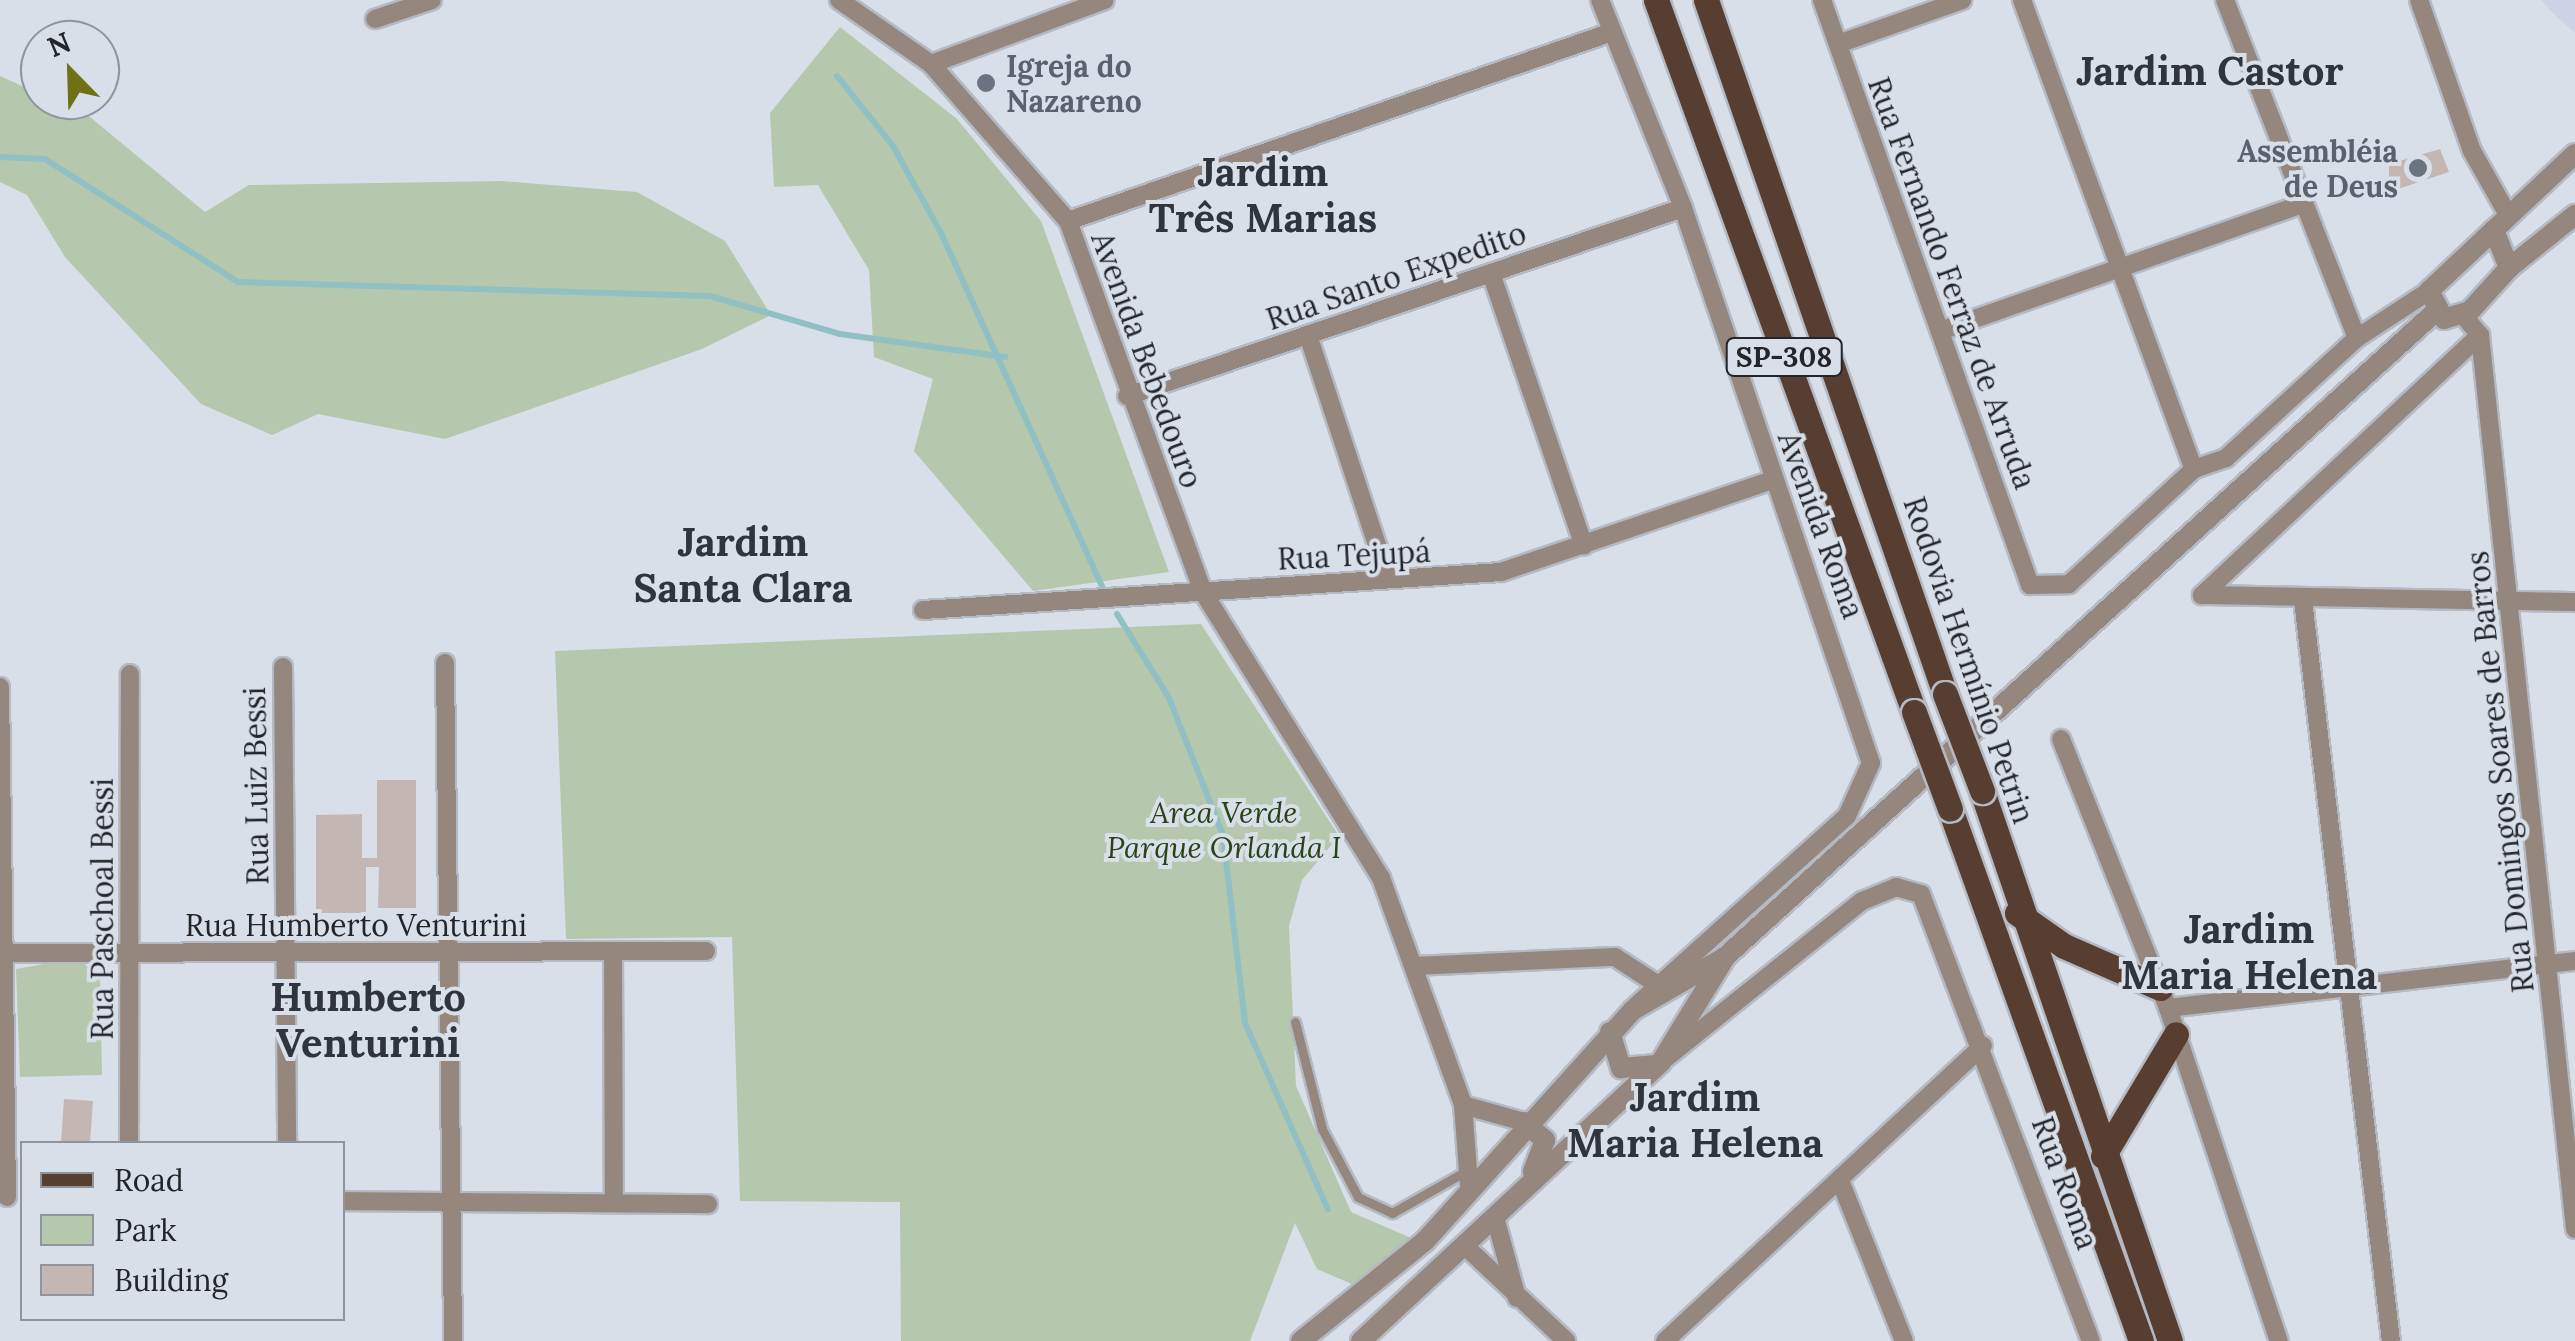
<!DOCTYPE html>
<html>
<head>
<meta charset="utf-8">
<style>
  body { margin:0 }
  #map { position:relative; width:2575px; height:1341px; overflow:hidden; background:#d8dfe9; font-family:Lora,serif }
  div>[style] { position:absolute }
  .built>* { inset:0; background:#cad4e4 }
  .green>* { inset:0; background:#b5c7ad }
  .stream>* { height:6px; margin:-3px; padding:0 3px; transform-origin:3px; border-radius:3px; background:#90c0c4 }
  .building>* { inset:0; background:#c4b7b3; transform-origin:0 0 }
  .roads { filter:drop-shadow(2px 0 #b4bac3) drop-shadow(-2px 0 #b4bac3) drop-shadow(0 2px #b4bac3) drop-shadow(0 -2px #b4bac3) }
  .service>* { height:9px; margin:-4.5px; padding:0 4.5px; transform-origin:4.5px; border-radius:4.5px; background:#95867e }
  .minor>* { height:18px; margin:-9px; padding:0 9px; transform-origin:9px; border-radius:9px; background:#95867e }
  .tertiary>* { height:20px; margin:-10px; padding:0 10px; transform-origin:10px; border-radius:10px; background:#95867e }
  .primary>* { height:25px; margin:-12.5px; padding:0 12.5px; transform-origin:12.5px; border-radius:12.5px; background:#583e31 }
  .bridges { filter:drop-shadow(2px 0 #b4bac3) drop-shadow(-2px 0 #b4bac3) drop-shadow(0 2px #b4bac3) drop-shadow(0 -2px #b4bac3) }
  .primary-bridge>* { height:25px; margin:-12.5px; padding:0 12.5px; transform-origin:12.5px; border-radius:12.5px; background:#583e31 }
  .dots>* { width:28px; height:28px; translate:-50% -50%; box-sizing:border-box; border:5px solid #d8dfe9; border-radius:50% }
  span { translate:-50% -50%; white-space:nowrap; text-align:center; line-height:1.15; -webkit-text-stroke:8px #d8dfe9; paint-order:stroke }
  .shield-label span { padding:2px 8px; background:#d8dfe9; border:2px solid; border-radius:8px; -webkit-text-stroke-width:0 }
  .shield-label { font-size:28px; color:#232529; font-weight:700 }
  .worship-label { font-size:30px; color:#5b616d; font-weight:700 }
  .left { translate:0 -50%; text-align:left }
  .right { translate:-100% -50%; text-align:right }
  .street-label { font-size:30px; color:#232529 }
  .park-label { font-size:30px; color:#264517; font-style:italic }
  .district-label { font-size:40px; color:#30353d; font-weight:700 }
  .legend { position:absolute; left:20px; top:1141px; width:325px; height:180px; box-sizing:border-box; background:#d8dfe9; border:2px solid #90959c; margin:0; padding:12px 18px; list-style:none; font-size:30px; color:#232529 }
  .legend li { display:flex; align-items:center; gap:20px; height:50px }
  .legend b { width:50px; border:2px solid #90959c }
  .north { position:absolute; left:20px; top:20px; width:100px; height:100px; box-sizing:border-box; background:#d8dfe9; border:2px solid #90959c; border-radius:50%; rotate:337deg; font-size:28px; font-weight:700; line-height:40px; text-align:center; color:#232529 }
  .north::after { content:''; display:block; margin:auto; width:35px; height:45px; background:#707014; clip-path:polygon(50% 0,100% 100%,50% 72%,0 100%) }
</style>
</head>
<body>
<div id="map">
  <div class="built">
    <div style="clip-path:polygon(2541px 0,2575px 0,2575px 33px,2555px 15px)"></div>
  </div>
  <div class="green">
    <div style="clip-path:polygon(840px 27px,957px 119px,1041px 221px,1169px 572px,1033px 591px,914px 451px,933px 379px,874px 357px,869px 270px,818px 185px,774px 187px,770px 113px)"></div>
    <div style="clip-path:polygon(0 76px,90px 117px,205px 212px,249px 185px,502px 181px,637px 192px,725px 241px,771px 315px,702px 349px,445px 439px,318px 414px,272px 435px,201px 404px,65px 257px,27px 195px,0 182px)"></div>
    <div style="clip-path:polygon(1201px 624px,1339px 836px,1302px 880px,1289px 926px,1296px 1086px,1351px 1212px,1411px 1238px,1387px 1275px,1354px 1285px,1317px 1269px,1295px 1223px,1250px 1341px,901px 1341px,900px 1202px,740px 1201px,732px 937px,566px 939px,555px 651px)"></div>
    <div style="clip-path:polygon(78px 958px,100px 978px,102px 1075px,20px 1077px,16px 969px)"></div>
  </div>
  <div class="stream">
    <div style="left:837px;top:76px;width:90px;rotate:51.3deg"></div>
    <div style="left:893px;top:146px;width:99px;rotate:61.1deg"></div>
    <div style="left:941px;top:233px;width:400px;rotate:65.5deg"></div>
    <div style="left:0;top:157px;width:45px;rotate:2.5deg"></div>
    <div style="left:45px;top:159px;width:229px;rotate:32.5deg"></div>
    <div style="left:238px;top:282px;width:472px;rotate:1.7deg"></div>
    <div style="left:710px;top:296px;width:135px;rotate:16.3deg"></div>
    <div style="left:840px;top:334px;width:167px;rotate:7.9deg"></div>
    <div style="left:1117px;top:614px;width:99px;rotate:58.2deg"></div>
    <div style="left:1169px;top:698px;width:147px;rotate:68.5deg"></div>
    <div style="left:1223px;top:835px;width:189px;rotate:83.3deg"></div>
    <div style="left:1245px;top:1023px;width:204px;rotate:66deg"></div>
  </div>
  <div class="building">
    <div style="clip-path:polygon(2440px 149px,2449px 172px,2389px 192px,2389px 164px)"></div>
    <div style="clip-path:polygon(377px 780px,416px 780px,416px 908px,378px 908px,379px 867px,366px 867px,366px 913px,316px 913px,316px 815px,362px 814px,362px 858px,377px 858px)"></div>
    <div style="left:64px;top:1099px;width:29px;height:45px;rotate:4deg"></div>
  </div>
  <div class="roads">
    <div class="service">
      <div style="left:1295px;top:1022px;width:110px;rotate:75.8deg"></div>
      <div style="left:1322px;top:1129px;width:77px;rotate:62.1deg"></div>
      <div style="left:1358px;top:1197px;width:38px;rotate:25deg"></div>
      <div style="left:1392px;top:1213px;width:87px;rotate:-29.5deg"></div>
    </div>
    <div class="minor">
      <div style="left:839px;top:0;width:112px;rotate:34.8deg"></div>
      <div style="left:931px;top:64px;width:208px;rotate:48.9deg"></div>
      <div style="left:1068px;top:221px;width:395px;rotate:70deg"></div>
      <div style="left:1203px;top:592px;width:337px;rotate:58.1deg"></div>
      <div style="left:1381px;top:878px;width:241px;rotate:70.1deg"></div>
      <div style="left:1463px;top:1105px;width:79px;rotate:85.7deg"></div>
      <div style="left:1600px;top:0;width:224px;rotate:68.2deg"></div>
      <div style="left:1683px;top:208px;width:586px;rotate:71.29deg"></div>
      <div style="left:1871px;top:763px;width:58px;rotate:114.4deg"></div>
      <div style="left:1847px;top:816px;width:284px;rotate:138deg"></div>
      <div style="left:1822px;top:0;width:621px;rotate:70.43deg"></div>
      <div style="left:2030px;top:585px;width:39px;rotate:-1deg"></div>
      <div style="left:2069px;top:584px;width:170px;rotate:-42.6deg"></div>
      <div style="left:2194px;top:469px;width:34px;rotate:-19deg"></div>
      <div style="left:2226px;top:458px;width:178px;rotate:-42.5deg"></div>
      <div style="left:2357px;top:338px;width:86px;rotate:-33.1deg"></div>
      <div style="left:2022px;top:0;width:500px;rotate:69.9deg"></div>
      <div style="left:2225px;top:0;width:363px;rotate:68.7deg"></div>
      <div style="left:2419px;top:0;width:160px;rotate:70.7deg"></div>
      <div style="left:2472px;top:151px;width:73px;rotate:60.6deg"></div>
      <div style="left:375px;top:19px;width:60px;rotate:-18.4deg"></div>
      <div style="left:1838px;top:44px;width:132px;rotate:-19.5deg"></div>
      <div style="left:931px;top:64px;width:185px;rotate:-20.2deg"></div>
      <div style="left:1068px;top:221px;width:576px;rotate:-19.16deg"></div>
      <div style="left:1491px;top:273px;width:288px;rotate:71.2deg"></div>
      <div style="left:2463px;top:315px;width:26px;rotate:50deg"></div>
      <div style="left:2480px;top:335px;width:899px;rotate:83.93deg"></div>
      <div style="left:1940px;top:331px;width:385px;rotate:-19.3deg"></div>
      <div style="left:1308px;top:335px;width:256px;rotate:71.8deg"></div>
      <div style="left:2480px;top:335px;width:381px;rotate:136.9deg"></div>
      <div style="left:2202px;top:595px;width:373px;rotate:1.1deg"></div>
      <div style="left:1127px;top:396px;width:587px;rotate:-18.68deg"></div>
      <div style="left:2303px;top:600px;width:746px;rotate:83.23deg"></div>
      <div style="left:923px;top:610px;width:579px;rotate:-3.76deg"></div>
      <div style="left:1501px;top:572px;width:287px;rotate:-18.7deg"></div>
      <div style="left:445px;top:663px;width:678px;rotate:89.32deg"></div>
      <div style="left:283px;top:667px;width:477px;rotate:89.5deg"></div>
      <div style="left:0;top:687px;width:510px;rotate:89.21deg"></div>
      <div style="left:2061px;top:739px;width:289px;rotate:68.3deg"></div>
      <div style="left:2168px;top:1008px;width:351px;rotate:71.6deg"></div>
      <div style="left:613px;top:952px;width:251px;rotate:89.8deg"></div>
      <div style="left:6px;top:953px;width:700px;rotate:-0.16deg"></div>
      <div style="left:1414px;top:966px;width:201px;rotate:-2.6deg"></div>
      <div style="left:1615px;top:957px;width:48px;rotate:33deg"></div>
      <div style="left:2168px;top:1008px;width:410px;rotate:-6.6deg"></div>
      <div style="left:1666px;top:1058px;width:251px;rotate:-38.7deg"></div>
      <div style="left:1862px;top:901px;width:37px;rotate:-22deg"></div>
      <div style="left:1896px;top:887px;width:26px;rotate:16deg"></div>
      <div style="left:1921px;top:894px;width:478px;rotate:69.2deg"></div>
      <div style="left:1463px;top:1105px;width:63px;rotate:15.6deg"></div>
      <div style="left:129px;top:1144px;width:470px;rotate:-89.9deg"></div>
      <div style="left:1841px;top:1183px;width:170px;rotate:68.3deg"></div>
      <div style="left:342px;top:1201px;width:366px;rotate:0.5deg"></div>
      <div style="left:1495px;top:1217px;width:84px;rotate:74.8deg"></div>
      <div style="left:1465px;top:1246px;width:139px;rotate:43.2deg"></div>
      <div style="left:1665px;top:1341px;width:434px;rotate:-42.9deg"></div>
    </div>
    <div class="tertiary">
      <div style="left:2494px;top:230px;width:41px;rotate:68.5deg"></div>
      <div style="left:2509px;top:268px;width:58px;rotate:132.2deg"></div>
      <div style="left:2470px;top:311px;width:27px;rotate:163deg"></div>
      <div style="left:2444px;top:319px;width:32px;rotate:-118deg"></div>
      <div style="left:2429px;top:291px;width:89px;rotate:-43.2deg"></div>
      <div style="left:2494px;top:230px;width:111px;rotate:-43.2deg"></div>
      <div style="left:2509px;top:268px;width:85px;rotate:-38.8deg"></div>
      <div style="left:1610px;top:1032px;width:38px;rotate:73deg"></div>
      <div style="left:1621px;top:1068px;width:33px;rotate:-5deg"></div>
      <div style="left:1524px;top:1122px;width:28px;rotate:41deg"></div>
      <div style="left:1545px;top:1140px;width:34px;rotate:111deg"></div>
      <div style="left:1301px;top:1341px;width:159px;rotate:-38.9deg"></div>
      <div style="left:1425px;top:1241px;width:311px;rotate:-48deg"></div>
      <div style="left:1633px;top:1010px;width:106px;rotate:-29.9deg"></div>
      <div style="left:1725px;top:957px;width:958px;rotate:-42.25deg"></div>
      <div style="left:1361px;top:1341px;width:410px;rotate:-42.9deg"></div>
      <div style="left:1661px;top:1062px;width:121px;rotate:-58.5deg"></div>
    </div>
    <div class="primary">
      <div style="left:1656px;top:0;width:757px;rotate:70.08deg"></div>
      <div style="left:1706px;top:0;width:734px;rotate:71deg"></div>
      <div style="left:1982px;top:791px;width:581px;rotate:71.13deg"></div>
      <div style="left:1950px;top:809px;width:565px;rotate:70.25deg"></div>
      <div style="left:2017px;top:913px;width:57px;rotate:35.1deg"></div>
      <div style="left:2064px;top:946px;width:105px;rotate:23.6deg"></div>
      <div style="left:2103px;top:1156px;width:142px;rotate:-59.1deg"></div>
    </div>
  </div>
  <div class="bridges">
    <div class="primary-bridge">
      <div style="left:1945px;top:694px;width:104px;rotate:69.1deg"></div>
      <div style="left:1914px;top:712px;width:103px;rotate:69.6deg"></div>
    </div>
  </div>
  <div class="dots">
    <div style="left:986px;top:83px;background:#6b7280"></div>
    <div style="left:2418px;top:168px;background:#6b7280"></div>
  </div>
  <div class="shield-label">
    <span style="left:1784px;top:357px">SP-308</span>
  </div>
  <div class="worship-label">
    <span class="left" style="left:1006px;top:83px">Igreja do<br>Nazareno</span>
    <span class="right" style="left:2398px;top:168px">Assembléia<br>de Deus</span>
  </div>
  <div class="street-label">
    <span style="left:1396px;top:276px;rotate:-19deg">Rua Santo Expedito</span>
    <span style="left:1952px;top:283px;rotate:70deg">Rua Fernando Ferraz de Arruda</span>
    <span style="left:1147px;top:360px;rotate:70deg">Avenida Bebedouro</span>
    <span style="left:1821px;top:525px;rotate:70deg">Avenida Roma</span>
    <span style="left:1354px;top:555px;rotate:-3deg">Rua Tejupá</span>
    <span style="left:1969px;top:660px;rotate:71deg">Rodovia Hermínio Petrin</span>
    <span style="left:2500px;top:772px;rotate:-96deg">Rua Domingos Soares de Barros</span>
    <span style="left:256px;top:786px;rotate:-91deg">Rua Luiz Bessi</span>
    <span style="left:102px;top:909px;rotate:-90deg">Rua Paschoal Bessi</span>
    <span style="left:356px;top:925px">Rua Humberto Venturini</span>
    <span style="left:2065px;top:1183px;rotate:70deg">Rua Roma</span>
  </div>
  <div class="park-label">
    <span style="left:1224px;top:829px">Area Verde<br>Parque Orlanda I</span>
  </div>
  <div class="district-label">
    <span style="left:2210px;top:71px">Jardim Castor</span>
    <span style="left:1263px;top:195px">Jardim<br>Três Marias</span>
    <span style="left:743px;top:565px">Jardim<br>Santa Clara</span>
    <span style="left:2249px;top:952px">Jardim<br>Maria Helena</span>
    <span style="left:368px;top:1020px">Humberto<br>Venturini</span>
    <span style="left:1695px;top:1120px">Jardim<br>Maria Helena</span>
  </div>
  <ul class="legend">
  <li><b style="height:12px;background:#583e31"></b>Road</li>
  <li><b style="height:28px;background:#b5c7ad"></b>Park</li>
  <li><b style="height:28px;background:#c4b7b3"></b>Building</li>
  </ul>
  <div class="north">N</div>
</div>
</body>
</html>
